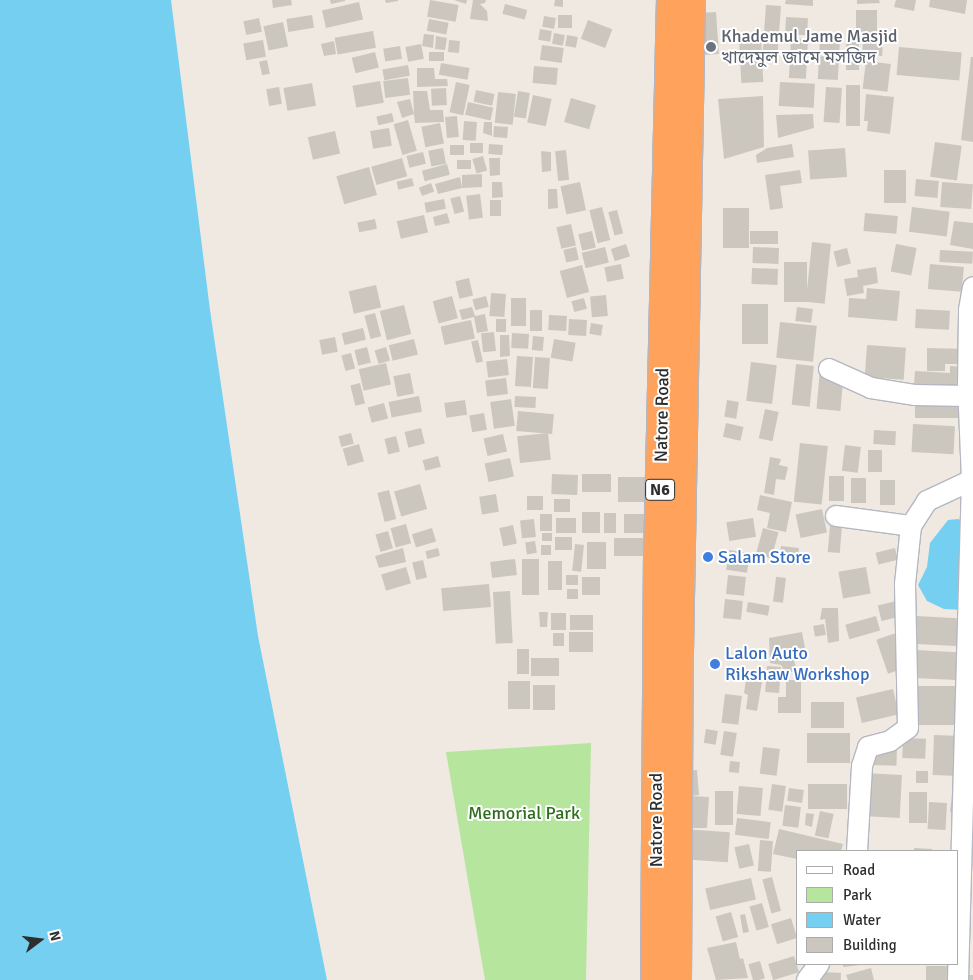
<!DOCTYPE html>
<html>
<head>
<meta charset="utf-8">
<style>
  body { margin:0 }
  #map { position:relative; width:973px; height:980px; overflow:hidden; background:#efe9e1; font-family:Signika,"Noto Sans Bengali",sans-serif }
  div>[style] { position:absolute }
  .green>* { inset:0; background:#b6e59e }
  .water>* { inset:0; background:#75cff0 }
  .building>* { inset:0; background:#cbc7bf; transform-origin:0 0 }
  .roads { filter:drop-shadow(1px 0 #b4b7c1) drop-shadow(-1px 0 #b4b7c1) drop-shadow(0 1px #b4b7c1) drop-shadow(0 -1px #b4b7c1) }
  .street>* { height:20px; margin:-10px; padding:0 10px; transform-origin:10px; border-radius:10px; background:#fff }
  .highway>* { height:28px; margin:-14px; padding:0 14px; transform-origin:14px; border-radius:14px; background:#ffa35c }
  .dots>* { width:14px; height:14px; translate:-50% -50%; box-sizing:border-box; border:2px solid #fff; border-radius:50% }
  span { translate:-50% -50%; white-space:nowrap; text-align:center; line-height:1.15; -webkit-text-stroke:4px #fff; paint-order:stroke }
  .shield-label span { padding:1px 4px; background:#fff; border:1px solid; border-radius:4px; -webkit-text-stroke-width:0 }
  .shield-label { font-size:16px; color:#2e2e2e; font-weight:700 }
  .worship-label { font-size:18px; color:#5b616d }
  .left { translate:0 -50%; text-align:left }
  .street-label { font-size:18px; color:#2e2e2e }
  .shop-label { font-size:18px; color:#366cbe }
  .park-label { font-size:18px; color:#2c6e1b }
  .legend { position:absolute; left:796px; top:850px; width:162px; height:115px; box-sizing:border-box; background:#fff; border:1px solid #ababab; margin:0; padding:6px 9px; list-style:none; font-size:15px; color:#2e2e2e }
  .legend li { display:flex; align-items:center; gap:10px; height:25px }
  .legend b { width:25px; border:1px solid #ababab }
  .north { position:absolute; left:15px; top:915px; width:50px; height:50px; -webkit-text-stroke:4px #fff; paint-order:stroke; rotate:75deg; font-size:14px; font-weight:700; line-height:20px; text-align:center; color:#2e2e2e }
  .north::after { content:''; display:block; margin:auto; width:18px; height:22px; background:#2e2e2e; clip-path:polygon(50% 0,100% 100%,50% 72%,0 100%) }
</style>
</head>
<body>
<div id="map">
  <div class="green">
    <div style="clip-path:polygon(591px 743px,586px 980px,485px 980px,446px 752px)"></div>
  </div>
  <div class="water">
    <div style="clip-path:polygon(0 0,171px 0,210px 310px,258px 636px,327px 980px,0 980px)"></div>
    <div style="clip-path:polygon(958px 519px,965px 522px,964px 610px,944px 609px,927px 601px,918px 585px,927px 567px,930px 543px,948px 520px)"></div>
  </div>
  <div class="building">
    <div style="clip-path:polygon(272px 0,291px 0,292px 5px,273px 8px)"></div>
    <div style="clip-path:polygon(330px 0,345px 0,345px 1px,331px 4px)"></div>
    <div style="clip-path:polygon(385px 0,398px 0,398px 1px,386px 3px)"></div>
    <div style="left:430px;top:0;width:29px;height:17px;rotate:10deg"></div>
    <div style="clip-path:polygon(454px 0,467px 0,466px 4px)"></div>
    <div style="clip-path:polygon(473px 0,486px 0,485px 3px,480px 4px,487px 11px,488px 21px,470px 19px)"></div>
    <div style="clip-path:polygon(555px 0,563px 0,563px 7px,554px 6px)"></div>
    <div style="clip-path:polygon(786px 0,813px 0,813px 6px,785px 4px)"></div>
    <div style="clip-path:polygon(857px 0,879px 0,880px 3px,857px 4px)"></div>
    <div style="clip-path:polygon(896px 0,916px 0,914px 11px,894px 7px)"></div>
    <div style="clip-path:polygon(930px 0,967px 0,965px 14px,929px 7px)"></div>
    <div style="left:359px;top:2px;width:18px;height:38px;rotate:77deg"></div>
    <div style="left:505px;top:4px;width:23px;height:10px;rotate:15deg"></div>
    <div style="left:766px;top:5px;width:15px;height:50px;rotate:4deg"></div>
    <div style="left:856px;top:10px;width:21px;height:23px"></div>
    <div style="left:716px;top:12px;width:42px;height:19px;rotate:86deg"></div>
    <div style="left:312px;top:15px;width:13px;height:26px;rotate:81deg"></div>
    <div style="left:558px;top:15px;width:14px;height:13px"></div>
    <div style="left:544px;top:16px;width:12px;height:11px;rotate:9deg"></div>
    <div style="left:786px;top:17px;width:22px;height:17px;rotate:3deg"></div>
    <div style="left:259px;top:18px;width:14px;height:16px;rotate:78deg"></div>
    <div style="left:429px;top:19px;width:20px;height:12px;rotate:11deg"></div>
    <div style="left:588px;top:20px;width:26px;height:20px;rotate:21deg"></div>
    <div style="left:283px;top:22px;width:25px;height:20px;rotate:78deg"></div>
    <div style="left:540px;top:29px;width:12px;height:11px;rotate:9deg"></div>
    <div style="left:373px;top:31px;width:17px;height:39px;rotate:80deg"></div>
    <div style="left:554px;top:33px;width:11px;height:11px;rotate:10deg"></div>
    <div style="clip-path:polygon(424px 34px,434px 35px,433px 48px,422px 46px)"></div>
    <div style="left:567px;top:35px;width:11px;height:11px;rotate:10deg"></div>
    <div style="clip-path:polygon(436px 36px,447px 38px,445px 50px,435px 49px)"></div>
    <div style="left:761px;top:38px;width:44px;height:22px;rotate:87deg"></div>
    <div style="left:791px;top:38px;width:17px;height:40px;rotate:3deg"></div>
    <div style="left:820px;top:38px;width:20px;height:41px;rotate:3deg"></div>
    <div style="left:846px;top:39px;width:13px;height:31px"></div>
    <div style="left:263px;top:40px;width:17px;height:20px;rotate:80deg"></div>
    <div style="left:449px;top:40px;width:11px;height:12px;rotate:5deg"></div>
    <div style="left:863px;top:40px;width:20px;height:15px;rotate:3deg"></div>
    <div style="clip-path:polygon(334px 41px,336px 54px,324px 56px,321px 44px)"></div>
    <div style="left:421px;top:44px;width:15px;height:16px;rotate:79deg"></div>
    <div style="left:542px;top:45px;width:22px;height:15px;rotate:8deg"></div>
    <div style="left:400px;top:46px;width:13px;height:17px;rotate:81deg"></div>
    <div style="left:899px;top:47px;width:63px;height:28px;rotate:5deg"></div>
    <div style="left:375px;top:52px;width:16px;height:24px;rotate:76deg"></div>
    <div style="left:444px;top:52px;width:9px;height:15px;rotate:90deg"></div>
    <div style="clip-path:polygon(971px 57px,973px 57px,973px 142px,961px 140px)"></div>
    <div style="left:267px;top:60px;width:14px;height:8px;rotate:78deg"></div>
    <div style="left:866px;top:61px;width:25px;height:28px;rotate:7deg"></div>
    <div style="left:441px;top:63px;width:29px;height:12px;rotate:10deg"></div>
    <div style="left:408px;top:65px;width:11px;height:26px;rotate:80deg"></div>
    <div style="left:534px;top:66px;width:24px;height:17px;rotate:5deg"></div>
    <div style="clip-path:polygon(417px 68px,434px 68px,435px 79px,447px 79px,448px 86px,417px 87px)"></div>
    <div style="left:408px;top:78px;width:17px;height:25px;rotate:83deg"></div>
    <div style="left:380px;top:81px;width:22px;height:28px;rotate:80deg"></div>
    <div style="left:456px;top:82px;width:14px;height:31px;rotate:12deg"></div>
    <div style="left:780px;top:82px;width:35px;height:24px;rotate:3deg"></div>
    <div style="left:312px;top:83px;width:23px;height:29px;rotate:80deg"></div>
    <div style="left:846px;top:85px;width:14px;height:41px"></div>
    <div style="left:279px;top:87px;width:17px;height:13px;rotate:80deg"></div>
    <div style="left:826px;top:87px;width:16px;height:35px;rotate:4deg"></div>
    <div style="left:446px;top:88px;width:17px;height:15px;rotate:87deg"></div>
    <div style="left:476px;top:90px;width:19px;height:12px;rotate:12deg"></div>
    <div style="clip-path:polygon(413px 91px,427px 91px,430px 110px,443px 110px,444px 122px,415px 123px,414px 114px,402px 118px,397px 102px,410px 99px,414px 114px)"></div>
    <div style="left:518px;top:91px;width:12px;height:26px;rotate:9deg"></div>
    <div style="left:498px;top:92px;width:18px;height:31px;rotate:6deg"></div>
    <div style="clip-path:polygon(866px 94px,894px 97px,890px 134px,867px 131px,868px 121px,864px 121px)"></div>
    <div style="left:533px;top:95px;width:19px;height:28px;rotate:12deg"></div>
    <div style="clip-path:polygon(763px 96px,764px 147px,724px 159px,718px 99px)"></div>
    <div style="left:571px;top:98px;width:26px;height:25px;rotate:16deg"></div>
    <div style="left:468px;top:102px;width:26px;height:13px;rotate:13deg"></div>
    <div style="left:392px;top:113px;width:9px;height:16px;rotate:77deg"></div>
    <div style="clip-path:polygon(813px 114px,814px 128px,778px 138px,776px 115px)"></div>
    <div style="left:457px;top:116px;width:21px;height:12px;rotate:85deg"></div>
    <div style="left:408px;top:120px;width:32px;height:15px;rotate:74deg"></div>
    <div style="left:464px;top:121px;width:13px;height:19px;rotate:4deg"></div>
    <div style="clip-path:polygon(484px 122px,492px 122px,492px 136px,483px 133px)"></div>
    <div style="left:440px;top:123px;width:21px;height:19px;rotate:79deg"></div>
    <div style="left:494px;top:126px;width:14px;height:11px;rotate:4deg"></div>
    <div style="left:389px;top:128px;width:18px;height:19px;rotate:81deg"></div>
    <div style="left:335px;top:131px;width:23px;height:28px;rotate:77deg"></div>
    <div style="left:935px;top:142px;width:27px;height:35px;rotate:8deg"></div>
    <div style="left:470px;top:143px;width:13px;height:10px"></div>
    <div style="left:489px;top:144px;width:14px;height:10px;rotate:4deg"></div>
    <div style="clip-path:polygon(792px 144px,794px 157px,757px 163px,756px 155px,767px 148px)"></div>
    <div style="left:450px;top:145px;width:14px;height:10px"></div>
    <div style="left:443px;top:148px;width:16px;height:15px;rotate:79deg"></div>
    <div style="left:845px;top:148px;width:29px;height:37px;rotate:86deg"></div>
    <div style="left:566px;top:150px;width:30px;height:11px;rotate:84deg"></div>
    <div style="clip-path:polygon(541px 151px,551px 152px,551px 171px,542px 172px)"></div>
    <div style="left:423px;top:152px;width:12px;height:17px;rotate:76deg"></div>
    <div style="left:483px;top:156px;width:15px;height:11px;rotate:74deg"></div>
    <div style="left:402px;top:158px;width:19px;height:32px;rotate:74deg"></div>
    <div style="clip-path:polygon(489px 158px,500px 158px,500px 175px,490px 176px)"></div>
    <div style="left:457px;top:160px;width:14px;height:9px"></div>
    <div style="left:447px;top:164px;width:11px;height:26px;rotate:75deg"></div>
    <div style="left:369px;top:167px;width:29px;height:34px;rotate:74deg"></div>
    <div style="clip-path:polygon(800px 170px,802px 183px,780px 186px,783px 208px,770px 210px,765px 175px)"></div>
    <div style="left:884px;top:170px;width:22px;height:33px"></div>
    <div style="clip-path:polygon(482px 174px,482px 187px,462px 188px,438px 194px,435px 184px,460px 177px,462px 188px,462px 175px)"></div>
    <div style="left:412px;top:178px;width:8px;height:16px;rotate:76deg"></div>
    <div style="left:916px;top:179px;width:23px;height:17px;rotate:5deg"></div>
    <div style="clip-path:polygon(492px 182px,502px 182px,503px 197px,492px 198px)"></div>
    <div style="left:580px;top:182px;width:29px;height:20px;rotate:78deg"></div>
    <div style="left:942px;top:182px;width:31px;height:25px;rotate:4deg"></div>
    <div style="left:431px;top:183px;width:9px;height:13px;rotate:69deg"></div>
    <div style="clip-path:polygon(548px 189px,557px 189px,558px 208px,548px 209px)"></div>
    <div style="left:480px;top:194px;width:24px;height:14px;rotate:83deg"></div>
    <div style="left:460px;top:196px;width:16px;height:10px;rotate:75deg"></div>
    <div style="left:444px;top:199px;width:10px;height:20px;rotate:79deg"></div>
    <div style="left:490px;top:200px;width:11px;height:16px"></div>
    <div style="left:602px;top:207px;width:34px;height:13px;rotate:76deg"></div>
    <div style="left:912px;top:207px;width:38px;height:25px;rotate:7deg"></div>
    <div style="left:723px;top:208px;width:26px;height:40px"></div>
    <div style="left:617px;top:210px;width:24px;height:9px;rotate:75deg"></div>
    <div style="clip-path:polygon(447px 213px,450px 223px,435px 226px,433px 217px)"></div>
    <div style="left:865px;top:213px;width:33px;height:18px;rotate:5deg"></div>
    <div style="left:424px;top:215px;width:18px;height:28px;rotate:77deg"></div>
    <div style="left:375px;top:219px;width:10px;height:18px;rotate:79deg"></div>
    <div style="clip-path:polygon(954px 221px,973px 223px,973px 249px,950px 245px)"></div>
    <div style="left:571px;top:224px;width:22px;height:15px;rotate:77deg"></div>
    <div style="left:592px;top:231px;width:17px;height:14px;rotate:77deg"></div>
    <div style="left:778px;top:231px;width:13px;height:28px;rotate:90deg"></div>
    <div style="left:812px;top:242px;width:19px;height:60px;rotate:6deg"></div>
    <div style="left:626px;top:244px;width:13px;height:16px;rotate:72deg"></div>
    <div style="left:896px;top:244px;width:21px;height:28px;rotate:11deg"></div>
    <div style="left:576px;top:247px;width:13px;height:13px;rotate:77deg"></div>
    <div style="left:605px;top:247px;width:16px;height:24px;rotate:76deg"></div>
    <div style="left:753px;top:247px;width:26px;height:16px;rotate:2deg"></div>
    <div style="left:847px;top:248px;width:16px;height:14px;rotate:76deg"></div>
    <div style="left:940px;top:250px;width:33px;height:12px;rotate:3deg"></div>
    <div style="left:784px;top:262px;width:23px;height:40px"></div>
    <div style="left:621px;top:264px;width:15px;height:17px;rotate:79deg"></div>
    <div style="left:930px;top:264px;width:34px;height:25px;rotate:5deg"></div>
    <div style="left:582px;top:265px;width:28px;height:23px;rotate:75deg"></div>
    <div style="clip-path:polygon(876px 267px,878px 283px,863px 286px,864px 293px,847px 296px,844px 279px,858px 277px,857px 270px)"></div>
    <div style="left:752px;top:268px;width:26px;height:16px;rotate:2deg"></div>
    <div style="left:469px;top:278px;width:18px;height:14px;rotate:77deg"></div>
    <div style="left:376px;top:285px;width:23px;height:28px;rotate:77deg"></div>
    <div style="clip-path:polygon(867px 288px,900px 291px,897px 321px,848px 317px,849px 298px,866px 299px)"></div>
    <div style="left:491px;top:293px;width:15px;height:23px;rotate:4deg"></div>
    <div style="left:606px;top:295px;width:21px;height:16px;rotate:85deg"></div>
    <div style="left:452px;top:296px;width:23px;height:20px;rotate:75deg"></div>
    <div style="left:486px;top:296px;width:11px;height:14px;rotate:75deg"></div>
    <div style="left:511px;top:298px;width:15px;height:28px"></div>
    <div style="left:584px;top:298px;width:11px;height:13px;rotate:75deg"></div>
    <div style="left:742px;top:304px;width:26px;height:40px"></div>
    <div style="left:404px;top:305px;width:30px;height:25px;rotate:76deg"></div>
    <div style="clip-path:polygon(472px 307px,475px 316px,485px 314px,488px 331px,477px 333px,474px 317px,462px 320px,459px 310px)"></div>
    <div style="left:797px;top:307px;width:16px;height:14px;rotate:7deg"></div>
    <div style="left:916px;top:309px;width:34px;height:19px;rotate:3deg"></div>
    <div style="left:530px;top:310px;width:12px;height:21px"></div>
    <div style="left:375px;top:313px;width:24px;height:11px;rotate:75deg"></div>
    <div style="left:549px;top:315px;width:18px;height:15px;rotate:3deg"></div>
    <div style="left:496px;top:319px;width:10px;height:13px"></div>
    <div style="left:569px;top:319px;width:18px;height:16px;rotate:3deg"></div>
    <div style="left:471px;top:320px;width:19px;height:31px;rotate:78deg"></div>
    <div style="left:780px;top:322px;width:37px;height:36px;rotate:6deg"></div>
    <div style="left:591px;top:323px;width:12px;height:11px;rotate:9deg"></div>
    <div style="left:363px;top:328px;width:12px;height:22px;rotate:76deg"></div>
    <div style="left:494px;top:332px;width:19px;height:13px;rotate:84deg"></div>
    <div style="left:512px;top:333px;width:17px;height:15px;rotate:3deg"></div>
    <div style="clip-path:polygon(500px 335px,509px 335px,510px 356px,500px 357px)"></div>
    <div style="left:533px;top:336px;width:11px;height:14px;rotate:5deg"></div>
    <div style="left:335px;top:337px;width:15px;height:16px;rotate:79deg"></div>
    <div style="left:414px;top:339px;width:16px;height:26px;rotate:76deg"></div>
    <div style="left:554px;top:339px;width:22px;height:19px;rotate:10deg"></div>
    <div style="left:478px;top:340px;width:22px;height:7px;rotate:77deg"></div>
    <div style="left:867px;top:345px;width:39px;height:32px;rotate:4deg"></div>
    <div style="left:367px;top:347px;width:16px;height:13px;rotate:76deg"></div>
    <div style="left:386px;top:347px;width:14px;height:12px;rotate:73deg"></div>
    <div style="clip-path:polygon(927px 348px,966px 349px,966px 364px,945px 364px,945px 371px,927px 371px)"></div>
    <div style="left:351px;top:353px;width:16px;height:10px;rotate:75deg"></div>
    <div style="left:517px;top:356px;width:16px;height:30px;rotate:4deg"></div>
    <div style="left:535px;top:357px;width:15px;height:31px;rotate:4deg"></div>
    <div style="left:507px;top:359px;width:16px;height:21px;rotate:83deg"></div>
    <div style="left:751px;top:362px;width:26px;height:39px;rotate:7deg"></div>
    <div style="left:386px;top:363px;width:22px;height:28px;rotate:77deg"></div>
    <div style="left:796px;top:364px;width:18px;height:41px;rotate:6deg"></div>
    <div style="clip-path:polygon(950px 366px,966px 367px,965px 387px,914px 384px,915px 371px,950px 373px)"></div>
    <div style="left:820px;top:369px;width:24px;height:40px;rotate:5deg"></div>
    <div style="left:410px;top:373px;width:21px;height:17px;rotate:79deg"></div>
    <div style="left:506px;top:378px;width:16px;height:21px;rotate:83deg"></div>
    <div style="left:360px;top:383px;width:21px;height:10px;rotate:76deg"></div>
    <div style="left:915px;top:390px;width:44px;height:28px"></div>
    <div style="left:419px;top:396px;width:16px;height:31px;rotate:79deg"></div>
    <div style="left:515px;top:396px;width:21px;height:11px;rotate:3deg"></div>
    <div style="left:511px;top:399px;width:27px;height:21px;rotate:82deg"></div>
    <div style="left:465px;top:400px;width:15px;height:21px;rotate:82deg"></div>
    <div style="left:727px;top:400px;width:12px;height:17px;rotate:9deg"></div>
    <div style="left:384px;top:403px;width:16px;height:17px;rotate:75deg"></div>
    <div style="left:765px;top:409px;width:14px;height:30px;rotate:12deg"></div>
    <div style="left:518px;top:411px;width:36px;height:20px;rotate:5deg"></div>
    <div style="left:484px;top:413px;width:17px;height:15px;rotate:80deg"></div>
    <div style="left:726px;top:423px;width:18px;height:14px;rotate:13deg"></div>
    <div style="left:913px;top:424px;width:42px;height:28px;rotate:3deg"></div>
    <div style="left:421px;top:428px;width:16px;height:17px;rotate:76deg"></div>
    <div style="left:874px;top:430px;width:22px;height:14px;rotate:3deg"></div>
    <div style="left:351px;top:433px;width:11px;height:13px;rotate:75deg"></div>
    <div style="left:548px;top:433px;width:27px;height:31px;rotate:84deg"></div>
    <div style="left:503px;top:434px;width:18px;height:20px;rotate:77deg"></div>
    <div style="left:396px;top:436px;width:16px;height:12px;rotate:76deg"></div>
    <div style="left:800px;top:443px;width:28px;height:59px;rotate:6deg"></div>
    <div style="left:359px;top:444px;width:18px;height:17px;rotate:74deg"></div>
    <div style="left:845px;top:445px;width:16px;height:26px;rotate:7deg"></div>
    <div style="left:868px;top:450px;width:14px;height:22px"></div>
    <div style="left:438px;top:456px;width:11px;height:16px;rotate:75deg"></div>
    <div style="clip-path:polygon(770px 457px,781px 459px,779px 465px,788px 467px,785px 480px,776px 479px,774px 495px,764px 493px)"></div>
    <div style="left:510px;top:458px;width:19px;height:26px;rotate:78deg"></div>
    <div style="left:552px;top:474px;width:26px;height:20px;rotate:2deg"></div>
    <div style="left:582px;top:474px;width:29px;height:18px"></div>
    <div style="left:829px;top:476px;width:15px;height:25px"></div>
    <div style="left:618px;top:477px;width:28px;height:25px"></div>
    <div style="left:851px;top:478px;width:15px;height:25px"></div>
    <div style="left:880px;top:480px;width:15px;height:25px"></div>
    <div style="left:420px;top:484px;width:26px;height:27px;rotate:74deg"></div>
    <div style="left:389px;top:490px;width:30px;height:12px;rotate:76deg"></div>
    <div style="left:496px;top:494px;width:18px;height:17px;rotate:81deg"></div>
    <div style="clip-path:polygon(760px 495px,792px 502px,786px 532px,767px 528px,770px 513px,757px 510px)"></div>
    <div style="left:527px;top:496px;width:16px;height:14px"></div>
    <div style="left:554px;top:499px;width:16px;height:13px"></div>
    <div style="left:822px;top:509px;width:24px;height:27px;rotate:78deg"></div>
    <div style="left:582px;top:512px;width:18px;height:21px"></div>
    <div style="left:604px;top:513px;width:12px;height:20px"></div>
    <div style="left:540px;top:514px;width:12px;height:17px"></div>
    <div style="left:624px;top:514px;width:22px;height:19px"></div>
    <div style="left:556px;top:518px;width:20px;height:15px"></div>
    <div style="left:753px;top:518px;width:19px;height:27px;rotate:81deg"></div>
    <div style="left:534px;top:519px;width:18px;height:14px;rotate:84deg"></div>
    <div style="left:406px;top:524px;width:20px;height:16px;rotate:75deg"></div>
    <div style="left:513px;top:525px;width:19px;height:14px;rotate:78deg"></div>
    <div style="left:830px;top:526px;width:12px;height:26px;rotate:5deg"></div>
    <div style="left:432px;top:528px;width:14px;height:21px;rotate:73deg"></div>
    <div style="left:763px;top:528px;width:16px;height:27px;rotate:15deg"></div>
    <div style="left:388px;top:531px;width:18px;height:13px;rotate:74deg"></div>
    <div style="left:552px;top:533px;width:8px;height:10px;rotate:90deg"></div>
    <div style="left:555px;top:537px;width:17px;height:13px"></div>
    <div style="left:614px;top:538px;width:29px;height:18px"></div>
    <div style="left:535px;top:541px;width:12px;height:10px;rotate:81deg"></div>
    <div style="left:587px;top:542px;width:19px;height:27px"></div>
    <div style="left:575px;top:544px;width:9px;height:27px;rotate:6deg"></div>
    <div style="left:541px;top:545px;width:10px;height:10px"></div>
    <div style="left:781px;top:546px;width:18px;height:17px;rotate:6deg"></div>
    <div style="clip-path:polygon(403px 548px,406px 562px,379px 568px,375px 556px)"></div>
    <div style="left:438px;top:548px;width:8px;height:13px;rotate:76deg"></div>
    <div style="left:895px;top:548px;width:12px;height:20px;rotate:76deg"></div>
    <div style="left:729px;top:550px;width:21px;height:20px;rotate:8deg"></div>
    <div style="left:515px;top:559px;width:16px;height:25px;rotate:83deg"></div>
    <div style="left:522px;top:559px;width:17px;height:36px"></div>
    <div style="left:423px;top:560px;width:18px;height:11px;rotate:77deg"></div>
    <div style="left:548px;top:561px;width:14px;height:29px"></div>
    <div style="left:406px;top:567px;width:17px;height:26px;rotate:73deg"></div>
    <div style="left:866px;top:567px;width:27px;height:28px;rotate:80deg"></div>
    <div style="left:566px;top:575px;width:12px;height:10px"></div>
    <div style="left:728px;top:575px;width:18px;height:19px;rotate:6deg"></div>
    <div style="left:582px;top:577px;width:18px;height:18px"></div>
    <div style="left:786px;top:578px;width:25px;height:10px;rotate:97deg"></div>
    <div style="left:489px;top:584px;width:23px;height:48px;rotate:85deg"></div>
    <div style="left:567px;top:589px;width:11px;height:10px"></div>
    <div style="left:510px;top:591px;width:52px;height:17px;rotate:87deg"></div>
    <div style="left:725px;top:599px;width:18px;height:19px;rotate:6deg"></div>
    <div style="left:900px;top:600px;width:16px;height:23px;rotate:76deg"></div>
    <div style="left:748px;top:602px;width:22px;height:10px;rotate:10deg"></div>
    <div style="clip-path:polygon(822px 608px,838px 608px,839px 641px,828px 643px,825px 619px,820px 620px)"></div>
    <div style="clip-path:polygon(539px 612px,548px 612px,547px 627px,540px 627px)"></div>
    <div style="left:551px;top:613px;width:15px;height:17px"></div>
    <div style="left:570px;top:615px;width:23px;height:15px"></div>
    <div style="left:876px;top:616px;width:15px;height:32px;rotate:74deg"></div>
    <div style="left:917px;top:616px;width:41px;height:28px;rotate:3deg"></div>
    <div style="left:824px;top:624px;width:11px;height:11px;rotate:80deg"></div>
    <div style="left:569px;top:632px;width:24px;height:20px"></div>
    <div style="clip-path:polygon(802px 632px,805px 648px,792px 652px,797px 672px,785px 672px,781px 665px,770px 663px,769px 638px)"></div>
    <div style="left:899px;top:632px;width:36px;height:24px;rotate:71deg"></div>
    <div style="left:553px;top:633px;width:11px;height:13px"></div>
    <div style="left:529px;top:649px;width:25px;height:12px;rotate:90deg"></div>
    <div style="left:916px;top:650px;width:41px;height:28px;rotate:3deg"></div>
    <div style="left:531px;top:658px;width:28px;height:18px"></div>
    <div style="left:767px;top:666px;width:14px;height:26px;rotate:4deg"></div>
    <div style="clip-path:polygon(747px 674px,763px 676px,757px 711px,746px 709px,748px 695px,744px 693px)"></div>
    <div style="clip-path:polygon(786px 680px,801px 680px,801px 713px,778px 713px,778px 697px,786px 697px)"></div>
    <div style="left:508px;top:681px;width:22px;height:28px"></div>
    <div style="left:533px;top:685px;width:22px;height:25px"></div>
    <div style="left:912px;top:686px;width:46px;height:39px"></div>
    <div style="left:893px;top:689px;width:26px;height:38px;rotate:77deg"></div>
    <div style="left:725px;top:694px;width:17px;height:29px;rotate:7deg"></div>
    <div style="left:811px;top:702px;width:33px;height:26px"></div>
    <div style="left:706px;top:729px;width:12px;height:14px;rotate:9deg"></div>
    <div style="left:724px;top:731px;width:13px;height:24px;rotate:9deg"></div>
    <div style="left:807px;top:733px;width:43px;height:30px"></div>
    <div style="left:934px;top:735px;width:28px;height:40px;rotate:2deg"></div>
    <div style="left:903px;top:738px;width:23px;height:20px;rotate:2deg"></div>
    <div style="left:763px;top:747px;width:17px;height:27px;rotate:7deg"></div>
    <div style="left:873px;top:749px;width:24px;height:16px;rotate:2deg"></div>
    <div style="left:730px;top:761px;width:10px;height:11px;rotate:6deg"></div>
    <div style="clip-path:polygon(697px 770px,699px 795px,690px 796px,709px 797px,707px 828px,689px 828px,683px 771px)"></div>
    <div style="left:916px;top:771px;width:12px;height:12px"></div>
    <div style="left:864px;top:773px;width:38px;height:43px;rotate:3deg"></div>
    <div style="left:772px;top:784px;width:14px;height:26px;rotate:8deg"></div>
    <div style="left:847px;top:784px;width:25px;height:39px;rotate:90deg"></div>
    <div style="left:739px;top:786px;width:24px;height:28px;rotate:5deg"></div>
    <div style="left:789px;top:788px;width:15px;height:13px;rotate:8deg"></div>
    <div style="left:715px;top:791px;width:18px;height:34px"></div>
    <div style="left:909px;top:792px;width:18px;height:31px"></div>
    <div style="left:952px;top:793px;width:10px;height:19px;rotate:6deg"></div>
    <div style="left:929px;top:802px;width:18px;height:27px;rotate:3deg"></div>
    <div style="left:785px;top:805px;width:16px;height:21px;rotate:7deg"></div>
    <div style="left:820px;top:811px;width:14px;height:25px;rotate:12deg"></div>
    <div style="clip-path:polygon(806px 813px,814px 814px,812px 827px,805px 825px)"></div>
    <div style="left:737px;top:818px;width:34px;height:17px;rotate:7deg"></div>
    <div style="left:682px;top:829px;width:48px;height:30px;rotate:4deg"></div>
    <div style="clip-path:polygon(779px 829px,843px 844px,841px 851px,797px 851px,797px 859px,773px 854px)"></div>
    <div style="left:760px;top:840px;width:13px;height:31px;rotate:4deg"></div>
    <div style="left:749px;top:844px;width:22px;height:15px;rotate:77deg"></div>
    <div style="clip-path:polygon(914px 848px,932px 849px,932px 851px,914px 851px)"></div>
    <div style="left:772px;top:877px;width:35px;height:10px;rotate:75deg"></div>
    <div style="left:751px;top:878px;width:22px;height:47px;rotate:77deg"></div>
    <div style="left:762px;top:903px;width:25px;height:13px;rotate:74deg"></div>
    <div style="left:731px;top:912px;width:26px;height:16px;rotate:74deg"></div>
    <div style="clip-path:polygon(745px 914px,749px 932px,743px 933px,740px 915px)"></div>
    <div style="left:791px;top:918px;width:21px;height:21px;rotate:73deg"></div>
    <div style="clip-path:polygon(736px 942px,740px 959px,743px 958px,748px 978px,716px 980px,707px 948px)"></div>
    <div style="left:794px;top:956px;width:17px;height:27px;rotate:73deg"></div>
    <div style="left:760px;top:961px;width:18px;height:12px;rotate:74deg"></div>
    <div style="clip-path:polygon(843px 964px,860px 964px,860px 965px,843px 967px)"></div>
    <div style="left:926px;top:966px;width:26px;height:14px"></div>
    <div style="clip-path:polygon(871px 968px,874px 980px,848px 980px,846px 975px)"></div>
    <div style="left:816px;top:972px;width:25px;height:8px;rotate:2deg"></div>
    <div style="left:963px;top:975px;width:10px;height:5px"></div>
  </div>
  <div class="roads">
    <div class="street">
      <div style="left:829px;top:369px;width:46px;rotate:24.3deg"></div>
      <div style="left:871px;top:388px;width:45px;rotate:9deg"></div>
      <div style="left:915px;top:395px;width:53px;rotate:1.1deg"></div>
      <div style="left:836px;top:516px;width:76px;rotate:7.6deg"></div>
      <div style="left:857px;top:851px;width:85px;rotate:-86.6deg"></div>
      <div style="left:862px;top:766px;width:20px;rotate:-72deg"></div>
      <div style="left:868px;top:747px;width:23px;rotate:-15deg"></div>
      <div style="left:890px;top:741px;width:22px;rotate:-36deg"></div>
      <div style="left:908px;top:728px;width:144px;rotate:-91.2deg"></div>
      <div style="left:905px;top:584px;width:58px;rotate:-84.1deg"></div>
      <div style="left:911px;top:526px;width:30px;rotate:-57deg"></div>
      <div style="left:927px;top:501px;width:50px;rotate:-25deg"></div>
      <div style="left:807px;top:980px;width:20px;rotate:-53deg"></div>
      <div style="left:958px;top:980px;width:500px;rotate:-88.4deg"></div>
      <div style="left:972px;top:480px;width:94px;rotate:-92.4deg"></div>
      <div style="left:968px;top:386px;width:76px;rotate:-89.2deg"></div>
      <div style="left:969px;top:310px;width:23px;rotate:-80deg"></div>
    </div>
    <div class="highway">
      <div style="left:655px;top:980px;width:421px;rotate:-89.6deg"></div>
      <div style="left:658px;top:559px;width:559px;rotate:-88.67deg"></div>
      <div style="left:677px;top:980px;width:328px;rotate:-89.7deg"></div>
      <div style="left:679px;top:652px;width:652px;rotate:-88.95deg"></div>
    </div>
  </div>
  <div class="dots">
    <div style="left:711px;top:47px;background:#6b7280"></div>
    <div style="left:708px;top:557px;background:#3f7fe0"></div>
    <div style="left:715px;top:664px;background:#3f7fe0"></div>
  </div>
  <div class="shield-label">
    <span style="left:660px;top:490px">N6</span>
  </div>
  <div class="worship-label">
    <span class="left" style="left:721px;top:47px">Khademul Jame Masjid<br>খাদেমুল জামে মসজিদ</span>
  </div>
  <div class="street-label">
    <span style="left:662px;top:415px;rotate:-89deg">Natore Road</span>
    <span style="left:656px;top:820px;rotate:-90deg">Natore Road</span>
  </div>
  <div class="shop-label">
    <span class="left" style="left:718px;top:557px">Salam Store</span>
    <span class="left" style="left:725px;top:664px">Lalon Auto<br>Rikshaw Workshop</span>
  </div>
  <div class="park-label">
    <span style="left:524px;top:813px">Memorial Park</span>
  </div>
  <ul class="legend">
  <li><b style="height:6px;background:#fff"></b>Road</li>
  <li><b style="height:14px;background:#b6e59e"></b>Park</li>
  <li><b style="height:14px;background:#75cff0"></b>Water</li>
  <li><b style="height:14px;background:#cbc7bf"></b>Building</li>
  </ul>
  <div class="north">N</div>
</div>
</body>
</html>
